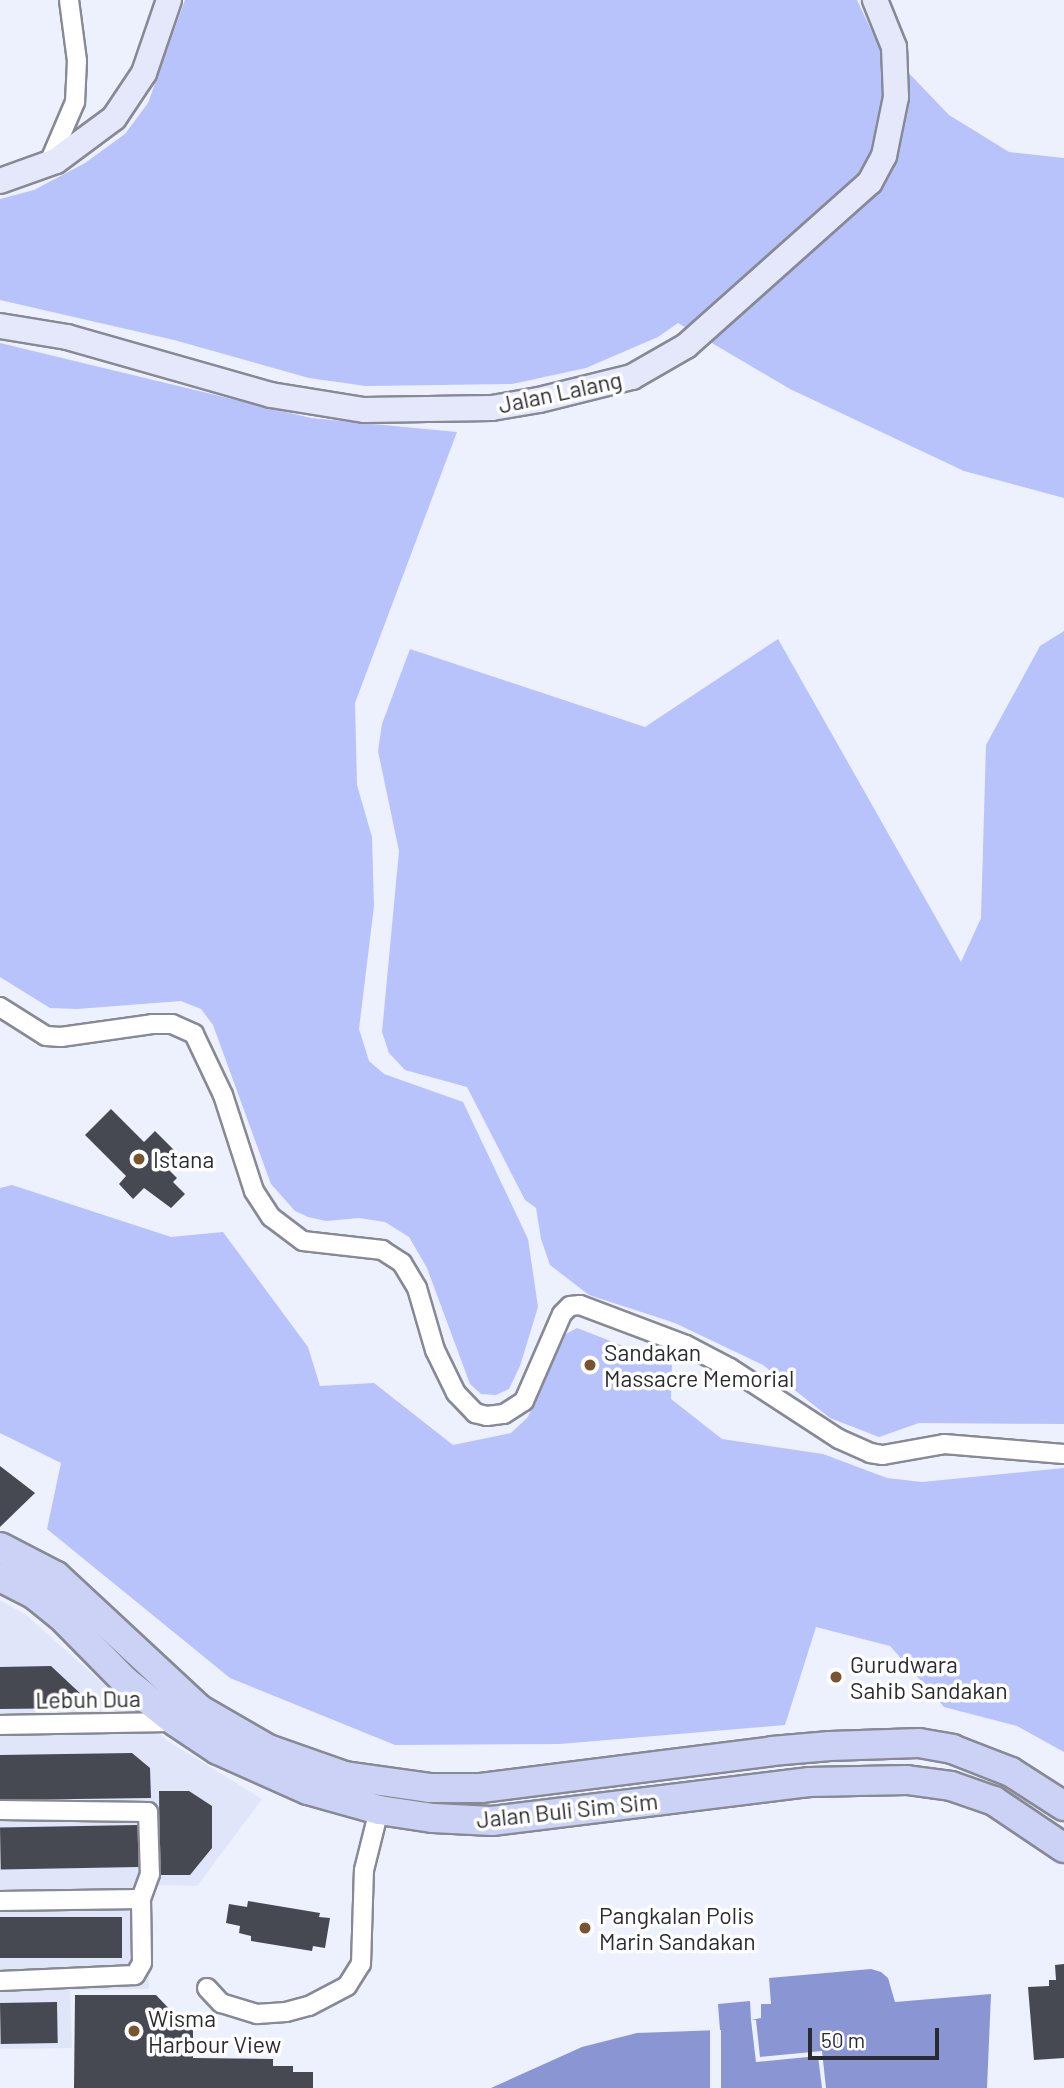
<!DOCTYPE html>
<html>
<head>
<meta charset="utf-8">
<style>
  body { margin:0 }
  #map { position:relative; width:1064px; height:2088px; overflow:hidden; background:#edf0fd; font-family:Barlow,sans-serif }
  div>[style] { position:absolute }
  .built>* { inset:0; background:#e0e5f9 }
  .green>* { inset:0; background:#b8c3fc }
  .water>* { inset:0; background:#8a95d4 }
  .pier>* { inset:0; background:#edf0fd; transform-origin:0 0 }
  .building>* { inset:0; background:#464852; transform-origin:0 0 }
  .roads { filter:drop-shadow(2px 0 #878a95) drop-shadow(-2px 0 #878a95) drop-shadow(0 2px #878a95) drop-shadow(0 -2px #878a95) }
  .street>* { height:18px; margin:-9px; padding:0 9px; transform-origin:9px; border-radius:9px; background:#fff }
  .secondary>* { height:24px; margin:-12px; padding:0 12px; transform-origin:12px; border-radius:12px; background:#e5e8fa }
  .primary>* { height:28px; margin:-14px; padding:0 14px; transform-origin:14px; border-radius:14px; background:#cbd2f5 }
  .dots>* { width:19px; height:19px; translate:-50% -50%; box-sizing:border-box; border:4px solid #fefefe; border-radius:50% }
  span { translate:-50% -50%; white-space:nowrap; text-align:center; line-height:1.15; -webkit-text-stroke:7px #fefefe; paint-order:stroke }
  .street-label { font-size:23px; color:#2a2b30 }
  .poi-label { font-size:23px; color:#2a2b30 }
  .left { translate:0 -50%; text-align:left }
  .scale { position:absolute; left:808px; top:2028px; width:131px; height:32px; box-sizing:border-box; border:4px solid #2a2b30; border-top:0; padding-left:9px; font-size:21px; line-height:24px; white-space:nowrap; color:#2a2b30; -webkit-text-stroke:5px #fefefe; paint-order:stroke }
</style>
</head>
<body>
<div id="map">
  <div class="built">
    <div style="clip-path:polygon(0 1600px,26px 1615px,168px 1741px,262px 1799px,197px 1886px,157px 1885px,148px 1902px,149px 1989px,70px 1990px,72px 2048px,0 2049px)"></div>
  </div>
  <div class="green">
    <div style="clip-path:polygon(185px 0,857px 0,875px 38px,949px 115px,1009px 152px,1064px 158px,1064px 498px,964px 471px,790px 389px,678px 323px,658px 337px,586px 368px,512px 384px,366px 386px,309px 378px,174px 340px,0 300px,0 199px,34px 190px,85px 163px,125px 134px,148px 103px)"></div>
    <div style="clip-path:polygon(0 343px,311px 418px,457px 432px,355px 703px,357px 785px,372px 837px,374px 906px,359px 1029px,369px 1061px,384px 1074px,463px 1102px,528px 1239px,538px 1307px,520px 1366px,509px 1389px,496px 1395px,481px 1394px,470px 1384px,427px 1268px,409px 1237px,385px 1222px,359px 1218px,326px 1221px,308px 1217px,295px 1211px,271px 1184px,213px 1025px,201px 1009px,181px 1001px,77px 1009px,50px 1008px,0 977px)"></div>
    <div style="clip-path:polygon(1064px 631px,1064px 1424px,919px 1423px,879px 1437px,830px 1418px,763px 1365px,675px 1323px,589px 1295px,550px 1265px,541px 1239px,536px 1208px,525px 1200px,467px 1087px,405px 1070px,389px 1053px,382px 1032px,399px 851px,378px 751px,382px 724px,410px 649px,645px 727px,778px 639px,961px 962px,981px 918px,986px 745px,1040px 646px)"></div>
    <div style="clip-path:polygon(12px 1185px,171px 1237px,223px 1232px,308px 1347px,320px 1386px,374px 1383px,453px 1445px,511px 1433px,528px 1417px,566px 1334px,577px 1328px,672px 1365px,671px 1399px,722px 1439px,823px 1454px,887px 1478px,922px 1482px,1064px 1468px,1064px 1752px,1017px 1726px,944px 1707px,890px 1646px,816px 1627px,785px 1725px,560px 1744px,395px 1745px,230px 1678px,47px 1529px,61px 1463px,0 1433px,0 1188px)"></div>
  </div>
  <div class="water">
    <div style="clip-path:polygon(871px 1969px,881px 1972px,888px 1978px,895px 2002px,991px 1994px,987px 2088px,491px 2088px,582px 2047px,637px 2033px,720px 2030px,718px 2004px,750px 2001px,751px 2020px,761px 2018px,761px 2004px,771px 2004px,769px 1978px)"></div>
  </div>
  <div class="pier">
    <div style="clip-path:polygon(751px 2020px,756px 2020px,760px 2057px,822px 2051px,826px 2088px,822px 2088px,818px 2056px,756px 2062px)"></div>
    <div style="left:710px;top:2030px;width:11px;height:58px"></div>
  </div>
  <div class="building">
    <div style="clip-path:polygon(111px 1109px,144px 1142px,155px 1131px,176px 1152px,164px 1165px,177px 1178px,173px 1182px,185px 1194px,171px 1208px,144px 1188px,133px 1199px,119px 1184px,126px 1176px,85px 1135px)"></div>
    <div style="clip-path:polygon(0 1466px,35px 1493px,0 1527px)"></div>
    <div style="clip-path:polygon(51px 1666px,83px 1696px,83px 1708px,0 1709px,0 1667px)"></div>
    <div style="clip-path:polygon(132px 1753px,150px 1768px,151px 1798px,0 1800px,0 1755px)"></div>
    <div style="clip-path:polygon(159px 1791px,189px 1791px,212px 1806px,212px 1848px,190px 1875px,160px 1875px)"></div>
    <div style="left:138px;top:1825px;width:42px;height:138px;rotate:89deg"></div>
    <div style="clip-path:polygon(248px 1901px,320px 1913px,319px 1917px,330px 1918px,325px 1948px,313px 1946px,312px 1951px,251px 1941px,251px 1936px,239px 1933px,240px 1926px,226px 1923px,229px 1904px,247px 1907px)"></div>
    <div style="left:122px;top:1917px;width:41px;height:122px;rotate:90deg"></div>
    <div style="clip-path:polygon(1064px 1964px,1064px 2058px,1034px 2060px,1028px 1987px,1049px 1986px,1049px 1980px,1056px 1980px,1055px 1965px)"></div>
    <div style="clip-path:polygon(75px 1995px,156px 1995px,177px 2017px,193px 2017px,193px 2058px,273px 2059px,273px 2066px,293px 2066px,293px 2072px,313px 2072px,313px 2088px,74px 2088px)"></div>
    <div style="left:57px;top:2002px;width:41px;height:57px;rotate:89deg"></div>
  </div>
  <div class="roads">
    <div class="street">
      <div style="left:48px;top:165px;width:69px;rotate:-66.8deg"></div>
      <div style="left:75px;top:102px;width:41px;rotate:-87.2deg"></div>
      <div style="left:77px;top:61px;width:62px;rotate:-97.5deg"></div>
      <div style="left:0;top:1007px;width:54px;rotate:32.2deg"></div>
      <div style="left:46px;top:1036px;width:15px;rotate:4deg"></div>
      <div style="left:61px;top:1037px;width:92px;rotate:-8.1deg"></div>
      <div style="left:152px;top:1024px;width:20px"></div>
      <div style="left:172px;top:1024px;width:24px;rotate:24deg"></div>
      <div style="left:194px;top:1034px;width:68px;rotate:64.6deg"></div>
      <div style="left:223px;top:1095px;width:101px;rotate:72.1deg"></div>
      <div style="left:254px;top:1191px;width:31px;rotate:57deg"></div>
      <div style="left:271px;top:1217px;width:40px;rotate:37deg"></div>
      <div style="left:303px;top:1241px;width:80px;rotate:6.5deg"></div>
      <div style="left:382px;top:1250px;width:24px;rotate:33deg"></div>
      <div style="left:402px;top:1263px;width:29px;rotate:59deg"></div>
      <div style="left:417px;top:1288px;width:65px;rotate:73.8deg"></div>
      <div style="left:435px;top:1350px;width:48px;rotate:64deg"></div>
      <div style="left:456px;top:1393px;width:28px;rotate:46deg"></div>
      <div style="left:475px;top:1413px;width:12px;rotate:14deg"></div>
      <div style="left:487px;top:1416px;width:17px;rotate:-7deg"></div>
      <div style="left:504px;top:1414px;width:24px;rotate:-33deg"></div>
      <div style="left:524px;top:1401px;width:95px;rotate:-66.4deg"></div>
      <div style="left:562px;top:1314px;width:11px;rotate:-45deg"></div>
      <div style="left:570px;top:1306px;width:10px;rotate:-6deg"></div>
      <div style="left:580px;top:1305px;width:113px;rotate:20.7deg"></div>
      <div style="left:686px;top:1345px;width:50px;rotate:27.6deg"></div>
      <div style="left:730px;top:1368px;width:130px;rotate:33.1deg"></div>
      <div style="left:839px;top:1439px;width:34px;rotate:24deg"></div>
      <div style="left:870px;top:1453px;width:13px;rotate:9deg"></div>
      <div style="left:883px;top:1455px;width:62px;rotate:-10.2deg"></div>
      <div style="left:944px;top:1444px;width:120px;rotate:4.8deg"></div>
      <div style="left:0;top:1725px;width:176px;rotate:-1deg"></div>
      <div style="left:0;top:1810px;width:148px;rotate:0.8deg"></div>
      <div style="left:148px;top:1812px;width:62px;rotate:88.2deg"></div>
      <div style="left:150px;top:1874px;width:27px;rotate:110deg"></div>
      <div style="left:141px;top:1899px;width:64px;rotate:89.1deg"></div>
      <div style="left:142px;top:1963px;width:14px;rotate:120deg"></div>
      <div style="left:135px;top:1975px;width:135px;rotate:177.5deg"></div>
      <div style="left:0;top:1901px;width:141px;rotate:-0.8deg"></div>
      <div style="left:207px;top:1988px;width:21px;rotate:47deg"></div>
      <div style="left:221px;top:2003px;width:38px;rotate:17deg"></div>
      <div style="left:257px;top:2014px;width:29px;rotate:-4deg"></div>
      <div style="left:286px;top:2012px;width:24px;rotate:-15deg"></div>
      <div style="left:309px;top:2006px;width:43px;rotate:-27.8deg"></div>
      <div style="left:347px;top:1986px;width:26px;rotate:-58deg"></div>
      <div style="left:361px;top:1964px;width:94px;rotate:-88.2deg"></div>
      <div style="left:364px;top:1870px;width:62px;rotate:-76deg"></div>
    </div>
    <div class="secondary">
      <div style="left:0;top:181px;width:59px;rotate:-19.7deg"></div>
      <div style="left:56px;top:161px;width:72px;rotate:-36.6deg"></div>
      <div style="left:114px;top:118px;width:54px;rotate:-56.3deg"></div>
      <div style="left:144px;top:73px;width:77px;rotate:-71.1deg"></div>
      <div style="left:0;top:326px;width:68px;rotate:9.3deg"></div>
      <div style="left:67px;top:337px;width:212px;rotate:15.9deg"></div>
      <div style="left:271px;top:395px;width:94px;rotate:9.2deg"></div>
      <div style="left:364px;top:410px;width:128px;rotate:-0.9deg"></div>
      <div style="left:492px;top:408px;width:48px;rotate:-9.7deg"></div>
      <div style="left:539px;top:400px;width:96px;rotate:-13.9deg"></div>
      <div style="left:632px;top:377px;width:62px;rotate:-29.9deg"></div>
      <div style="left:686px;top:346px;width:246px;rotate:-41.7deg"></div>
      <div style="left:870px;top:182px;width:30px;rotate:-62deg"></div>
      <div style="left:884px;top:156px;width:60px;rotate:-78.5deg"></div>
      <div style="left:896px;top:97px;width:50px;rotate:-92.3deg"></div>
      <div style="left:894px;top:47px;width:51px;rotate:-112deg"></div>
    </div>
    <div class="primary">
      <div style="left:0;top:1547px;width:63px;rotate:27.4deg"></div>
      <div style="left:56px;top:1576px;width:195px;rotate:42.9deg"></div>
      <div style="left:199px;top:1709px;width:80px;rotate:30.1deg"></div>
      <div style="left:268px;top:1749px;width:82px;rotate:19.3deg"></div>
      <div style="left:345px;top:1776px;width:85px;rotate:8.1deg"></div>
      <div style="left:429px;top:1788px;width:52px"></div>
      <div style="left:481px;top:1788px;width:293px;rotate:-7.2deg"></div>
      <div style="left:772px;top:1751px;width:58px;rotate:-4.9deg"></div>
      <div style="left:830px;top:1746px;width:89px;rotate:-1.9deg"></div>
      <div style="left:919px;top:1743px;width:34px;rotate:10deg"></div>
      <div style="left:952px;top:1749px;width:63px;rotate:21.3deg"></div>
      <div style="left:1011px;top:1772px;width:63px;rotate:32.7deg"></div>
      <div style="left:0;top:1577px;width:39px;rotate:27deg"></div>
      <div style="left:35px;top:1595px;width:33px;rotate:39deg"></div>
      <div style="left:61px;top:1616px;width:91px;rotate:45.4deg"></div>
      <div style="left:125px;top:1681px;width:65px;rotate:38.8deg"></div>
      <div style="left:176px;top:1722px;width:50px;rotate:33.7deg"></div>
      <div style="left:218px;top:1750px;width:98px;rotate:24deg"></div>
      <div style="left:308px;top:1790px;width:74px;rotate:15.7deg"></div>
      <div style="left:379px;top:1810px;width:55px;rotate:8.4deg"></div>
      <div style="left:433px;top:1818px;width:59px;rotate:2.9deg"></div>
      <div style="left:492px;top:1821px;width:320px;rotate:-7deg"></div>
      <div style="left:810px;top:1782px;width:97px;rotate:-1.2deg"></div>
      <div style="left:907px;top:1780px;width:44px;rotate:7.8deg"></div>
      <div style="left:951px;top:1786px;width:46px;rotate:19.2deg"></div>
      <div style="left:994px;top:1801px;width:84px;rotate:33.9deg"></div>
    </div>
  </div>
  <div class="dots">
    <div style="left:139px;top:1159px;background:#79552f"></div>
    <div style="left:590px;top:1365px;background:#79552f"></div>
    <div style="left:836px;top:1677px;background:#79552f"></div>
    <div style="left:585px;top:1928px;background:#79552f"></div>
    <div style="left:134px;top:2031px;background:#79552f"></div>
  </div>
  <div class="street-label">
    <span style="left:560px;top:392px;rotate:-12deg">Jalan Lalang</span>
    <span style="left:88px;top:1699px;rotate:-1deg">Lebuh Dua</span>
    <span style="left:567px;top:1810px;rotate:-6deg">Jalan Buli Sim Sim</span>
  </div>
  <div class="poi-label">
    <span class="left" style="left:153px;top:1159px">Istana</span>
    <span class="left" style="left:604px;top:1365px">Sandakan<br>Massacre Memorial</span>
    <span class="left" style="left:850px;top:1677px">Gurudwara<br>Sahib Sandakan</span>
    <span class="left" style="left:599px;top:1928px">Pangkalan Polis<br>Marin Sandakan</span>
    <span class="left" style="left:148px;top:2031px">Wisma<br>Harbour View</span>
  </div>
  <div class="scale">50 m</div>
</div>
</body>
</html>
